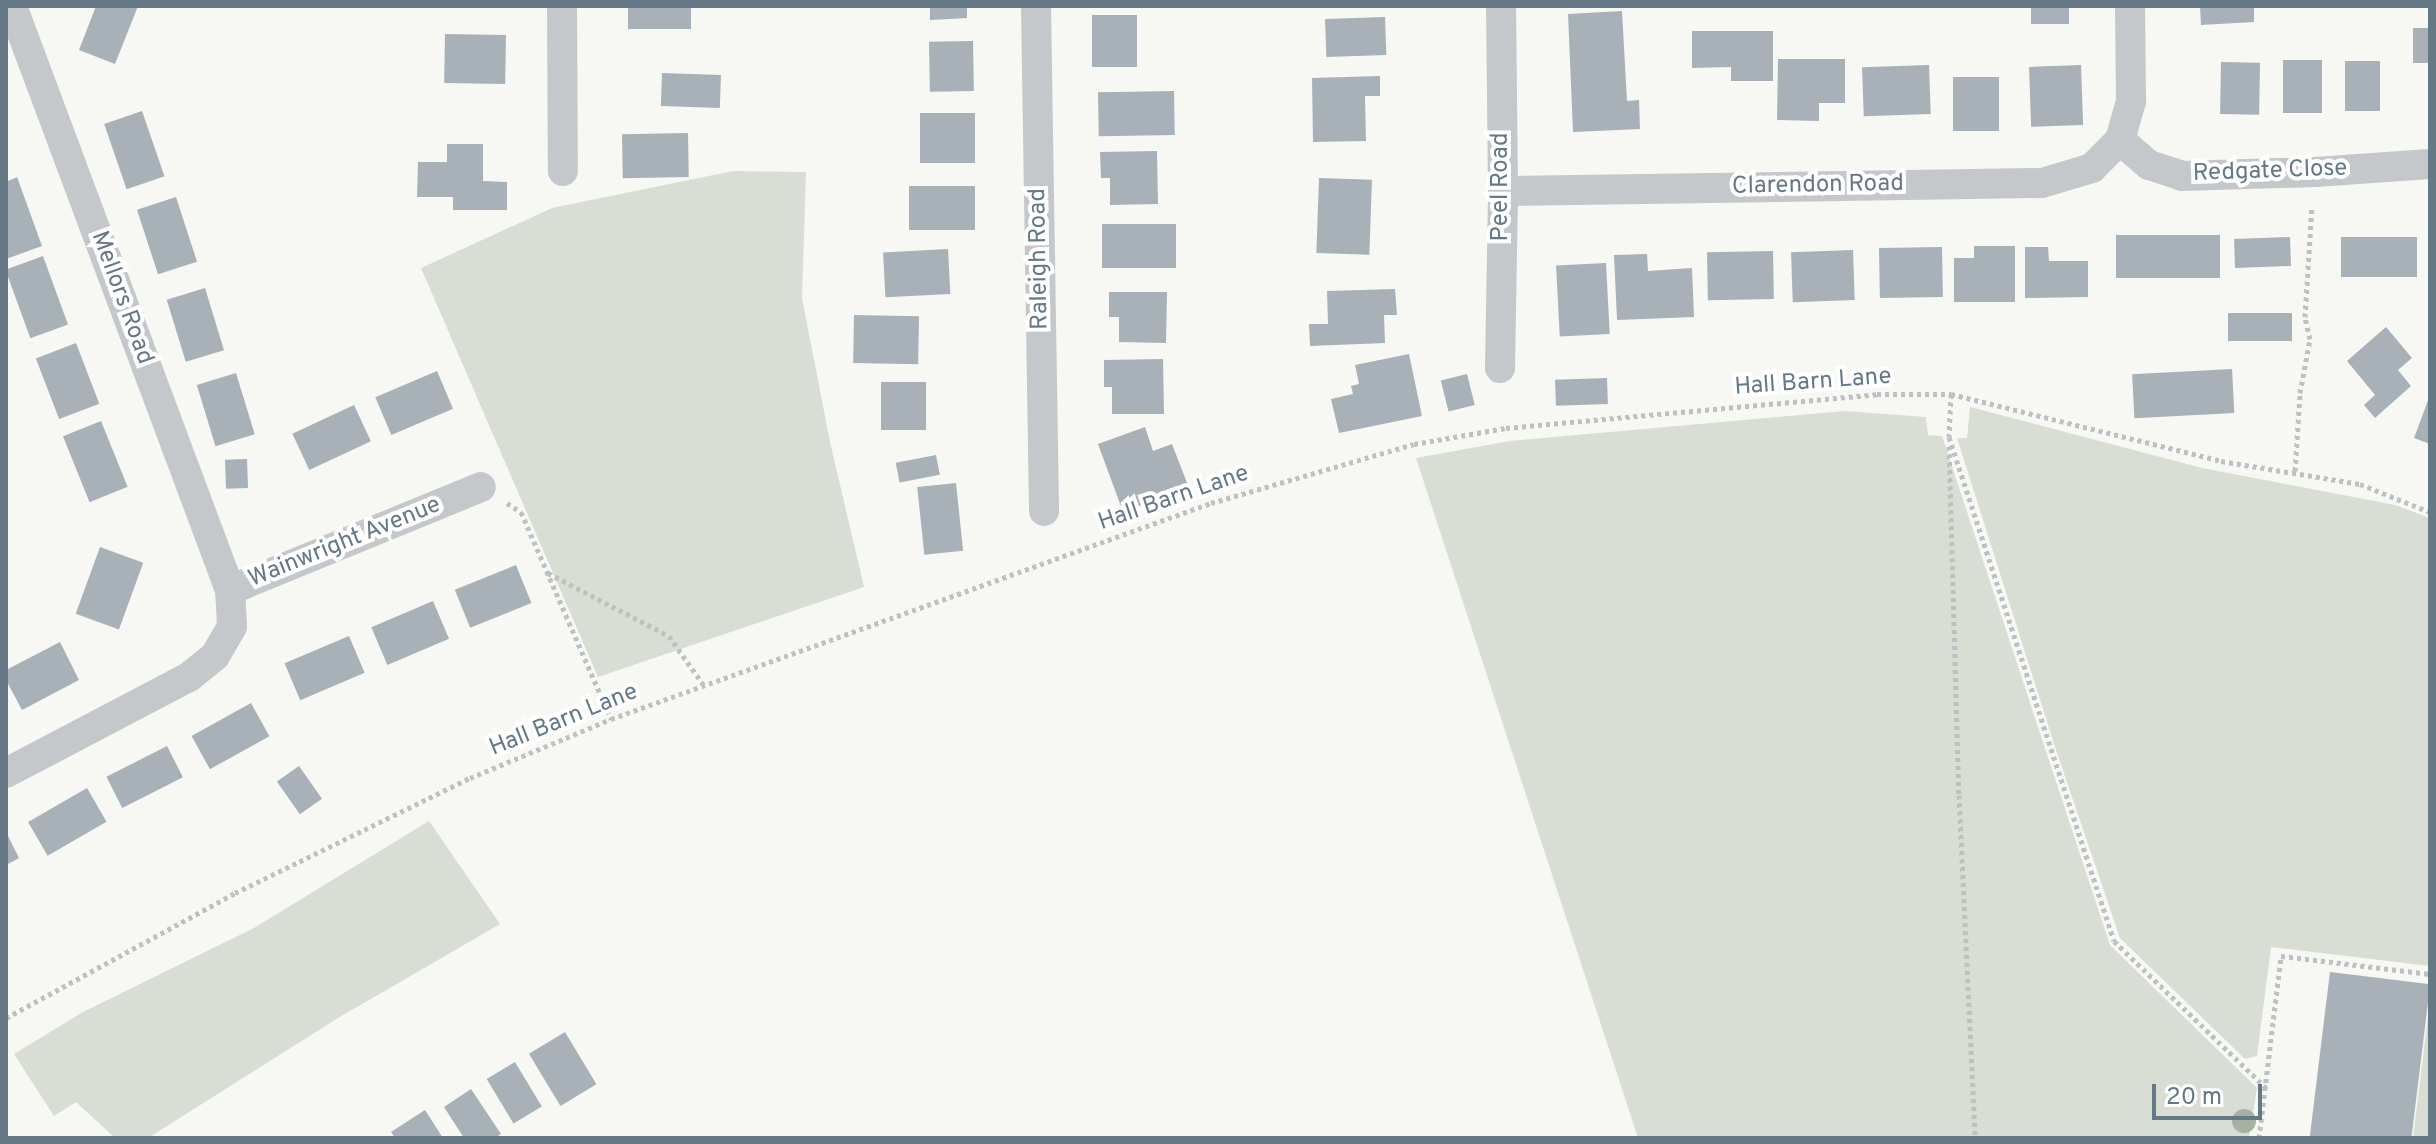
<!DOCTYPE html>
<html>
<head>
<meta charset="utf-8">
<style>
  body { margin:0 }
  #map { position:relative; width:2436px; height:1144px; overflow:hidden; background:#f7f7f3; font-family:Overpass,sans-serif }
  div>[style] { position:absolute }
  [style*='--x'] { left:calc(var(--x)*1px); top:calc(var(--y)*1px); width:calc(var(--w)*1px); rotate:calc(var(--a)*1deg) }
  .green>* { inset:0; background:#d8ded4 }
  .building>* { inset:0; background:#a8b1b7; transform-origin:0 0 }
  .path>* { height:5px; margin-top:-2.5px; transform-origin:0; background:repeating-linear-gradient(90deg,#bec0c2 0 4px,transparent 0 8px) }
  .street>* { height:30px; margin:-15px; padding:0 15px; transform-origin:15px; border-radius:15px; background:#c4c8cb }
  .trees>* { width:24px; height:24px; margin:-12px; border-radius:50%; background:#a7b1a2 }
  span { translate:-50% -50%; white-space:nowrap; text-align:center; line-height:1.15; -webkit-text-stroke:8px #fff; paint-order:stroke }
  .street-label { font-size:24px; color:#657885 }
  .frame { position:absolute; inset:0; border:8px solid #657885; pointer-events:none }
  .scale { position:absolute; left:2152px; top:1084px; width:110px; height:36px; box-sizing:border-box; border:4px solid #657885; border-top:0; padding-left:10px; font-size:24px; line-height:28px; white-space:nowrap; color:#657885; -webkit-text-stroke:6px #fff; paint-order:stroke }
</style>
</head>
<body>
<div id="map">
  <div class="green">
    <div style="clip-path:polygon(733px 171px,806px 172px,802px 298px,830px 442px,864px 587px,598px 677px,421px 268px,552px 208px)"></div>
    <div style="clip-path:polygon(1970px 407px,2202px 468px,2395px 505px,2430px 518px,2430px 966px,2271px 947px,2257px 1056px,2245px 1059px,2120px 938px,2056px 750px,1957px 438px,1967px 438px)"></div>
    <div style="clip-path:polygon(1844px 411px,1926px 417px,1928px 435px,1942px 436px,2110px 945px,2257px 1088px,2249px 1138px,1638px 1138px,1416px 458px,1510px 441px)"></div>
    <div style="clip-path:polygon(429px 821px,500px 924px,338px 1018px,148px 1138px,115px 1138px,76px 1102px,54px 1116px,14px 1054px,83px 1012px,254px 928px)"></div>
    <div style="clip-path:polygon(2430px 1000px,2430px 1138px,2413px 1138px)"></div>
  </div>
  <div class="building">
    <div style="clip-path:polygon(96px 6px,138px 6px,115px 64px,79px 50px)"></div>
    <div style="left:628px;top:6px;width:63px;height:23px"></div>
    <div style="clip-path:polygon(930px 6px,967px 6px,967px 18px,930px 20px)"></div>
    <div style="left:2031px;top:6px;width:38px;height:18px"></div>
    <div style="clip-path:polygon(2200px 6px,2254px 6px,2254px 22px,2201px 25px)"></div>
    <div style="clip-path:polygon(1622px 11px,1627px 101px,1639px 100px,1640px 129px,1573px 132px,1568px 14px)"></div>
    <div style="left:1092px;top:15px;width:45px;height:52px"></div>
    <div style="left:1385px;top:17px;width:38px;height:60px;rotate:88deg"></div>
    <div style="left:2413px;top:28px;width:17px;height:35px"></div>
    <div style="clip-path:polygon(1692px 31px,1773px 31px,1773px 81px,1731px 81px,1731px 67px,1692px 68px)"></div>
    <div style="left:445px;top:34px;width:61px;height:49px;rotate:1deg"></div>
    <div style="left:973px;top:41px;width:50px;height:44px;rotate:89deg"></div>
    <div style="clip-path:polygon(1778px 59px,1845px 59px,1845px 103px,1819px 103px,1819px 121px,1777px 120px)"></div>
    <div style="left:2283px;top:60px;width:39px;height:53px"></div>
    <div style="left:2345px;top:61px;width:35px;height:50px"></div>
    <div style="left:2221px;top:62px;width:39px;height:52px;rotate:1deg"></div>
    <div style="left:1929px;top:65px;width:49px;height:67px;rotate:88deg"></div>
    <div style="left:2081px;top:65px;width:60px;height:52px;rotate:88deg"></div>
    <div style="left:662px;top:73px;width:59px;height:33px;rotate:2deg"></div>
    <div style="clip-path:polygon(1380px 76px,1380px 96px,1365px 96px,1366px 141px,1313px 142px,1312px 78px)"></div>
    <div style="left:1953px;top:77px;width:46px;height:54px"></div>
    <div style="left:1174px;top:91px;width:44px;height:76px;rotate:89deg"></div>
    <div style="left:142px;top:111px;width:69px;height:40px;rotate:71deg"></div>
    <div style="left:920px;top:113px;width:55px;height:50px"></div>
    <div style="left:688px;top:133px;width:44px;height:66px;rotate:89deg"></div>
    <div style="clip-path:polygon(447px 144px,483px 144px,483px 181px,507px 182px,507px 210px,453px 210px,453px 197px,417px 197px,418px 162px,447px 162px)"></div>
    <div style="clip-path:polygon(1157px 151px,1158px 204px,1110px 205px,1110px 178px,1101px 178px,1100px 152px)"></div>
    <div style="clip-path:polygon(17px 177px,42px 246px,6px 259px,6px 182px)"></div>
    <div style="left:1319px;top:178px;width:53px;height:75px;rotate:2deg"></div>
    <div style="left:975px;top:186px;width:44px;height:66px;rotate:90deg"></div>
    <div style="left:176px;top:197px;width:68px;height:41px;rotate:72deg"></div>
    <div style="left:1102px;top:224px;width:74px;height:44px"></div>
    <div style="left:2116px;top:235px;width:104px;height:43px"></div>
    <div style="left:2290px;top:237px;width:29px;height:56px;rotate:88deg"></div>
    <div style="left:2417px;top:237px;width:40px;height:76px;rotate:90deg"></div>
    <div style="clip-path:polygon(1974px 246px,2015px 246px,2015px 302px,1954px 302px,1954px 258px,1974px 258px)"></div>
    <div style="left:1942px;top:247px;width:50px;height:63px;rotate:89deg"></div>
    <div style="clip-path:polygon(2025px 247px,2048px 247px,2049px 261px,2088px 261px,2088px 297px,2025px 298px)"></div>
    <div style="left:948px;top:249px;width:45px;height:65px;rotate:87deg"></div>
    <div style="left:1853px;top:250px;width:50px;height:62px;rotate:88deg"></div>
    <div style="left:1773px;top:251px;width:48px;height:66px;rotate:89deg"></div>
    <div style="clip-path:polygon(1647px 254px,1648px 271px,1692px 268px,1694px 317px,1617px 320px,1614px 255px)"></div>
    <div style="left:43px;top:256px;width:73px;height:40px;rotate:70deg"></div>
    <div style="left:1606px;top:263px;width:71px;height:50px;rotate:87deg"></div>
    <div style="left:205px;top:288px;width:65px;height:40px;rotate:73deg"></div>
    <div style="clip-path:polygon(1395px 289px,1397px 315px,1384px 315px,1385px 343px,1310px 346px,1309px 324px,1328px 324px,1327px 291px)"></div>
    <div style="clip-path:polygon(1109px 292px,1167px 292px,1166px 343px,1119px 342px,1119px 317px,1109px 317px)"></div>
    <div style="left:2292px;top:313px;width:28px;height:64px;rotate:90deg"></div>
    <div style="left:854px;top:315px;width:65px;height:48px;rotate:1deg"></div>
    <div style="clip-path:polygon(2386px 327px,2412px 358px,2398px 370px,2411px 386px,2375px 418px,2364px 405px,2375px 395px,2347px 361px)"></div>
    <div style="left:76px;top:343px;width:65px;height:43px;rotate:69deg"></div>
    <div style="clip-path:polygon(1409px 354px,1422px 416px,1339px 433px,1331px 399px,1353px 394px,1351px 386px,1359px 384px,1355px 365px)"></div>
    <div style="clip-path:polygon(1163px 359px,1164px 414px,1112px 414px,1112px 387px,1104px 387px,1104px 360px)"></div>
    <div style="left:2232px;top:369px;width:44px;height:100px;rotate:87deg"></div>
    <div style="left:437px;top:371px;width:41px;height:67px;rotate:67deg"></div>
    <div style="left:236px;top:373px;width:64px;height:41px;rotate:73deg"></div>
    <div style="left:1467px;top:374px;width:32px;height:27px;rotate:76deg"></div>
    <div style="left:1607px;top:378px;width:26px;height:52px;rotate:88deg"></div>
    <div style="left:926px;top:382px;width:48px;height:45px;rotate:90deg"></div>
    <div style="clip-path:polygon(2430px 395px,2430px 444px,2414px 438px)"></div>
    <div style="left:354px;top:405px;width:40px;height:68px;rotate:65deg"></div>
    <div style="left:101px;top:421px;width:71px;height:41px;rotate:68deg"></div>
    <div style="clip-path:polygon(1145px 427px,1153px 451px,1172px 444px,1189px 488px,1123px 512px,1098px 444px)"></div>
    <div style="left:936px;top:455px;width:20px;height:41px;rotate:79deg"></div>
    <div style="left:247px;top:459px;width:29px;height:22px;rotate:88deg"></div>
    <div style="left:956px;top:483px;width:68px;height:39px;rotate:84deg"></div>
    <div style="left:100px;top:547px;width:46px;height:71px;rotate:20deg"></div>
    <div style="left:516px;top:565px;width:41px;height:66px;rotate:68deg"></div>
    <div style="left:433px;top:601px;width:41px;height:67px;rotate:67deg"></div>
    <div style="left:349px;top:636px;width:40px;height:70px;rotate:67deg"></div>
    <div style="clip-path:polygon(60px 642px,79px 680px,22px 710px,6px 680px,6px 670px)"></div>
    <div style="left:251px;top:703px;width:38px;height:68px;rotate:61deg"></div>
    <div style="left:167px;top:746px;width:35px;height:68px;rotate:63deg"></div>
    <div style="left:299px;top:766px;width:40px;height:27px;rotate:55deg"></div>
    <div style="left:87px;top:788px;width:39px;height:68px;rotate:60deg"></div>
    <div style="clip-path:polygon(6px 832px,19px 858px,6px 865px)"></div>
    <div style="left:2330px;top:972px;width:101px;height:167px;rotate:7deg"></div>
    <div style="left:565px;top:1032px;width:61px;height:42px;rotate:59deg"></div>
    <div style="left:515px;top:1062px;width:52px;height:33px;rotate:59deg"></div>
    <div style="clip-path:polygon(471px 1089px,501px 1134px,495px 1138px,464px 1138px,444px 1107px)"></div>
    <div style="clip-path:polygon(425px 1110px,443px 1138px,395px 1138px,391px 1132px)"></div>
  </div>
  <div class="path">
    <div style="--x:1951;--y:394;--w:43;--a:92.7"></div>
    <div style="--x:1949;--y:437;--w:530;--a:71.87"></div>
    <div style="--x:2114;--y:941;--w:211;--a:44"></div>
    <div style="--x:1949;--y:446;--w:349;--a:88.4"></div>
    <div style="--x:1959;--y:795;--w:343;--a:87.3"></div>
    <div style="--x:2295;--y:471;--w:78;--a:-86.3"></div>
    <div style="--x:2300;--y:393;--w:55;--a:-79.5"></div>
    <div style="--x:2310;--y:339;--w:23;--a:-103"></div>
    <div style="--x:2305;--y:317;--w:111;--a:-86.4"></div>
    <div style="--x:507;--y:503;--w:17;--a:33"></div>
    <div style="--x:521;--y:512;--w:226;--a:66.5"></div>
    <div style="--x:548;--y:573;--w:136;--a:27.5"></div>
    <div style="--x:669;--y:636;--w:62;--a:54.8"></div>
    <div style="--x:6;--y:1018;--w:261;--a:-28.6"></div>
    <div style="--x:235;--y:893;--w:262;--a:-26.1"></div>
    <div style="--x:470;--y:778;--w:153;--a:-22.7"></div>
    <div style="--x:611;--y:719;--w:638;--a:-19.8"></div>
    <div style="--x:1211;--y:503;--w:211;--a:-16.2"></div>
    <div style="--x:1414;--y:444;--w:93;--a:-9.9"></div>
    <div style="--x:1506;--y:428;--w:373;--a:-5.2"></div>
    <div style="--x:1877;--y:394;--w:74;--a:0"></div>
    <div style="--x:1951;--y:394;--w:278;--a:13.9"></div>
    <div style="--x:2221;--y:461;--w:141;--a:9.4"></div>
    <div style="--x:2360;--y:484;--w:75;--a:21.8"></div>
    <div style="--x:2259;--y:1138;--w:183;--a:-83.1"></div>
    <div style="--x:2281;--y:956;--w:150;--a:6.9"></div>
  </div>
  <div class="street">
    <div style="--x:12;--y:6;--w:623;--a:69.53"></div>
    <div style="--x:562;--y:6;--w:165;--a:89.7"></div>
    <div style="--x:1036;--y:6;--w:505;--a:89.09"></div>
    <div style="--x:2120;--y:140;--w:38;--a:41"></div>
    <div style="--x:2149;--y:165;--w:35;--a:18"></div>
    <div style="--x:2182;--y:176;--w:133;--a:-1.7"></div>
    <div style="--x:2315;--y:172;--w:115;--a:-4"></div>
    <div style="--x:1503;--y:191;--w:539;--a:-0.85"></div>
    <div style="--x:2042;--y:183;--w:52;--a:-16.7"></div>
    <div style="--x:2092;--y:168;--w:40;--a:-45"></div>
    <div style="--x:2120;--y:140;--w:41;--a:-74.2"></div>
    <div style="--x:2131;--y:101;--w:95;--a:-90.6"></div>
    <div style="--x:1500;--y:368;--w:177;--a:-89"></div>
    <div style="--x:1503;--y:191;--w:185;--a:-90.6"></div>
    <div style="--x:6;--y:773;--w:207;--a:-27.7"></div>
    <div style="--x:189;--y:677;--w:33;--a:-39"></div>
    <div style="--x:215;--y:656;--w:34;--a:-60"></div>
    <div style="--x:232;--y:626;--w:36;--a:-93"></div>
    <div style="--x:230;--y:590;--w:271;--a:-22.3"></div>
  </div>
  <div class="trees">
    <div style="left:2244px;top:1121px"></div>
  </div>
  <div class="street-label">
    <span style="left:2270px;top:172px;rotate:-2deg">Redgate Close</span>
    <span style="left:1818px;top:186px;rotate:-1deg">Clarendon Road</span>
    <span style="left:1502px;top:187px;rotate:-90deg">Peel Road</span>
    <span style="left:1040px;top:259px;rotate:-91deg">Raleigh Road</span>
    <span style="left:121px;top:298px;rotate:70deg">Mellors Road</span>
    <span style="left:1813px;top:383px;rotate:-4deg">Hall Barn Lane</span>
    <span style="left:1174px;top:499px;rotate:-19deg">Hall Barn Lane</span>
    <span style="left:345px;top:543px;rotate:-22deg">Wainwright Avenue</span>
    <span style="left:564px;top:721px;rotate:-22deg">Hall Barn Lane</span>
  </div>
  <div class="frame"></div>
  <div class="scale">20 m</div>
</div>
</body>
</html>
